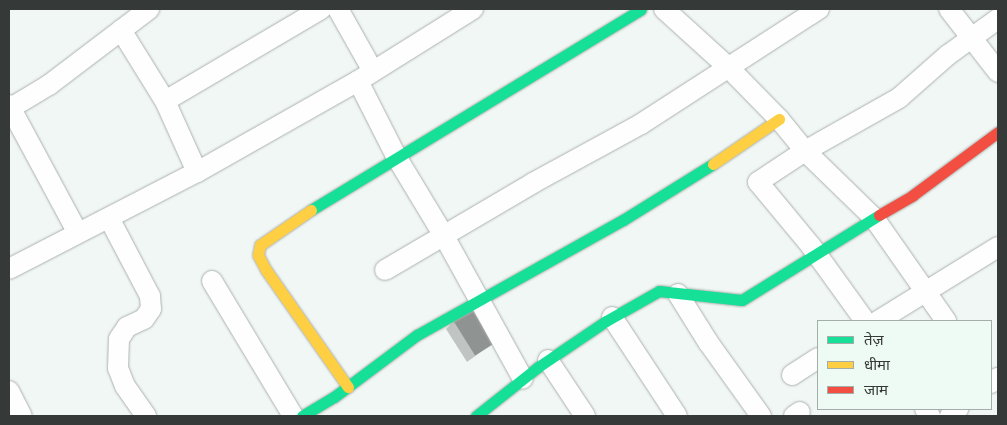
<!DOCTYPE html>
<html>
<head>
<meta charset="utf-8">
<style>
  body { margin:0 }
  #map { position:relative; width:1007px; height:425px; overflow:hidden; background:#f1f7f4; font-family:"Noto Serif","Noto Sans Devanagari",serif }
  div>[style] { position:absolute }
  [style*='--x'] { left:calc(var(--x)*1px); top:calc(var(--y)*1px); width:calc(var(--w)*1px); rotate:calc(var(--a)*1deg) }
  .shadow>* { inset:0; background:#0003 }
  .building>* { inset:0; background:#8f9391; transform-origin:0 0 }
  .roads { filter:drop-shadow(0 0 1px #acb1ae) drop-shadow(0 0 1px #acb1ae) }
  .street>* { height:20px; margin:-10px; padding:0 10px; transform-origin:10px; border-radius:10px; background:#fdfefd }
  .fast>* { height:11px; margin:-5.5px; padding:0 5.5px; transform-origin:5.5px; border-radius:5.5px; background:#16e098 }
  .slow>* { height:11px; margin:-5.5px; padding:0 5.5px; transform-origin:5.5px; border-radius:5.5px; background:#ffcf43 }
  .jam>* { height:11px; margin:-5.5px; padding:0 5.5px; transform-origin:5.5px; border-radius:5.5px; background:#f24e42 }
  span { translate:-50% -50%; white-space:nowrap; text-align:center; line-height:1.15; -webkit-text-stroke:5px #eefaf4; paint-order:stroke }
  .frame { position:absolute; inset:0; border:10px solid #353a38; pointer-events:none }
  .legend { position:absolute; left:817px; top:320px; width:175px; height:90px; box-sizing:border-box; background:#eefaf4; border:1px solid #a4ada9; margin:0; padding:6px 9px; list-style:none; font-size:15px; color:#353a38 }
  .legend li { display:flex; align-items:center; gap:10px; height:25px }
  .legend b { width:25px; border:1px solid #a4ada9 }
</style>
</head>
<body>
<div id="map">
  <div class="shadow">
    <div style="clip-path:polygon(454px 321px,492px 344px,467px 362px,446px 329px)"></div>
  </div>
  <div class="building">
    <div style="left:472px;top:309px;width:41px;height:22px;rotate:58deg"></div>
  </div>
  <div class="roads">
    <div class="street">
      <div style="--x:338;--y:9;--w:71;--a:60.6"></div>
      <div style="--x:664;--y:9;--w:86;--a:42.2"></div>
      <div style="--x:728;--y:67;--w:73;--a:45.6"></div>
      <div style="--x:779;--y:119;--w:41;--a:50.9"></div>
      <div style="--x:805;--y:151;--w:96;--a:44.2"></div>
      <div style="--x:874;--y:218;--w:126;--a:55"></div>
      <div style="--x:949;--y:9;--w:80;--a:52.1"></div>
      <div style="--x:121;--y:30;--w:84;--a:58.2"></div>
      <div style="--x:165;--y:101;--w:78;--a:65.7"></div>
      <div style="--x:358;--y:81;--w:86;--a:63.1"></div>
      <div style="--x:397;--y:158;--w:91;--a:58.9"></div>
      <div style="--x:444;--y:236;--w:163;--a:61.1"></div>
      <div style="--x:165;--y:101;--w:181;--a:-30.5"></div>
      <div style="--x:9;--y:105;--w:145;--a:61.7"></div>
      <div style="--x:9;--y:109;--w:47;--a:-31"></div>
      <div style="--x:49;--y:85;--w:126;--a:-37.2"></div>
      <div style="--x:109;--y:218;--w:88;--a:62.3"></div>
      <div style="--x:150;--y:296;--w:13;--a:86"></div>
      <div style="--x:151;--y:309;--w:12;--a:125"></div>
      <div style="--x:144;--y:319;--w:19;--a:155"></div>
      <div style="--x:127;--y:327;--w:14;--a:124"></div>
      <div style="--x:119;--y:339;--w:29;--a:92"></div>
      <div style="--x:118;--y:368;--w:19;--a:69"></div>
      <div style="--x:125;--y:386;--w:37;--a:55"></div>
      <div style="--x:9;--y:269;--w:212;--a:-27.3"></div>
      <div style="--x:197;--y:172;--w:185;--a:-29.5"></div>
      <div style="--x:358;--y:81;--w:136;--a:-32.1"></div>
      <div style="--x:385;--y:270;--w:172;--a:-30.4"></div>
      <div style="--x:533;--y:183;--w:123;--a:-28.6"></div>
      <div style="--x:641;--y:124;--w:212;--a:-32.9"></div>
      <div style="--x:212;--y:281;--w:157;--a:59"></div>
      <div style="--x:678;--y:294;--w:57;--a:58"></div>
      <div style="--x:708;--y:342;--w:91;--a:54.4"></div>
      <div style="--x:612;--y:317;--w:118;--a:56.7"></div>
      <div style="--x:865;--y:321;--w:92;--a:-125.8"></div>
      <div style="--x:811;--y:246;--w:83;--a:-129.6"></div>
      <div style="--x:758;--y:182;--w:56;--a:-33.4"></div>
      <div style="--x:805;--y:151;--w:108;--a:-29.4"></div>
      <div style="--x:899;--y:98;--w:65;--a:-41.3"></div>
      <div style="--x:948;--y:55;--w:62;--a:-35.8"></div>
      <div style="--x:878;--y:321;--w:141;--a:-31.7"></div>
      <div style="--x:548;--y:360;--w:67;--a:56.5"></div>
      <div style="--x:792;--y:375;--w:31;--a:-33"></div>
      <div style="--x:991;--y:383;--w:9;--a:-36"></div>
      <div style="--x:9;--y:391;--w:28;--a:63"></div>
      <div style="--x:925;--y:409;--w:9;--a:54"></div>
      <div style="--x:794;--y:416;--w:7;--a:-34"></div>
      <div style="--x:950;--y:416;--w:11;--a:-41"></div>
    </div>
    <div class="fast">
      <div style="--x:311;--y:210;--w:386;--a:-31.3"></div>
      <div style="--x:302;--y:416;--w:37;--a:-31"></div>
      <div style="--x:334;--y:397;--w:104;--a:-36.8"></div>
      <div style="--x:417;--y:335;--w:236;--a:-29.2"></div>
      <div style="--x:623;--y:220;--w:106;--a:-31.9"></div>
      <div style="--x:476;--y:416;--w:79;--a:-38.3"></div>
      <div style="--x:538;--y:367;--w:82;--a:-34.1"></div>
      <div style="--x:606;--y:321;--w:61;--a:-29.5"></div>
      <div style="--x:659;--y:291;--w:83;--a:6.2"></div>
      <div style="--x:742;--y:300;--w:161;--a:-31.8"></div>
    </div>
    <div class="slow">
      <div style="--x:713;--y:164;--w:80;--a:-34.3"></div>
      <div style="--x:311;--y:210;--w:62;--a:145.5"></div>
      <div style="--x:260;--y:245;--w:10;--a:101"></div>
      <div style="--x:258;--y:255;--w:17;--a:62"></div>
      <div style="--x:266;--y:270;--w:143;--a:55"></div>
    </div>
    <div class="jam">
      <div style="--x:879;--y:215;--w:39;--a:-30"></div>
      <div style="--x:913;--y:195;--w:106;--a:-36.5"></div>
    </div>
  </div>
  <div class="frame"></div>
  <ul class="legend">
  <li><b style="height:6px;background:#16e098"></b>तेज़</li>
  <li><b style="height:6px;background:#ffcf43"></b>धीमा</li>
  <li><b style="height:6px;background:#f24e42"></b>जाम</li>
  </ul>
</div>
</body>
</html>
